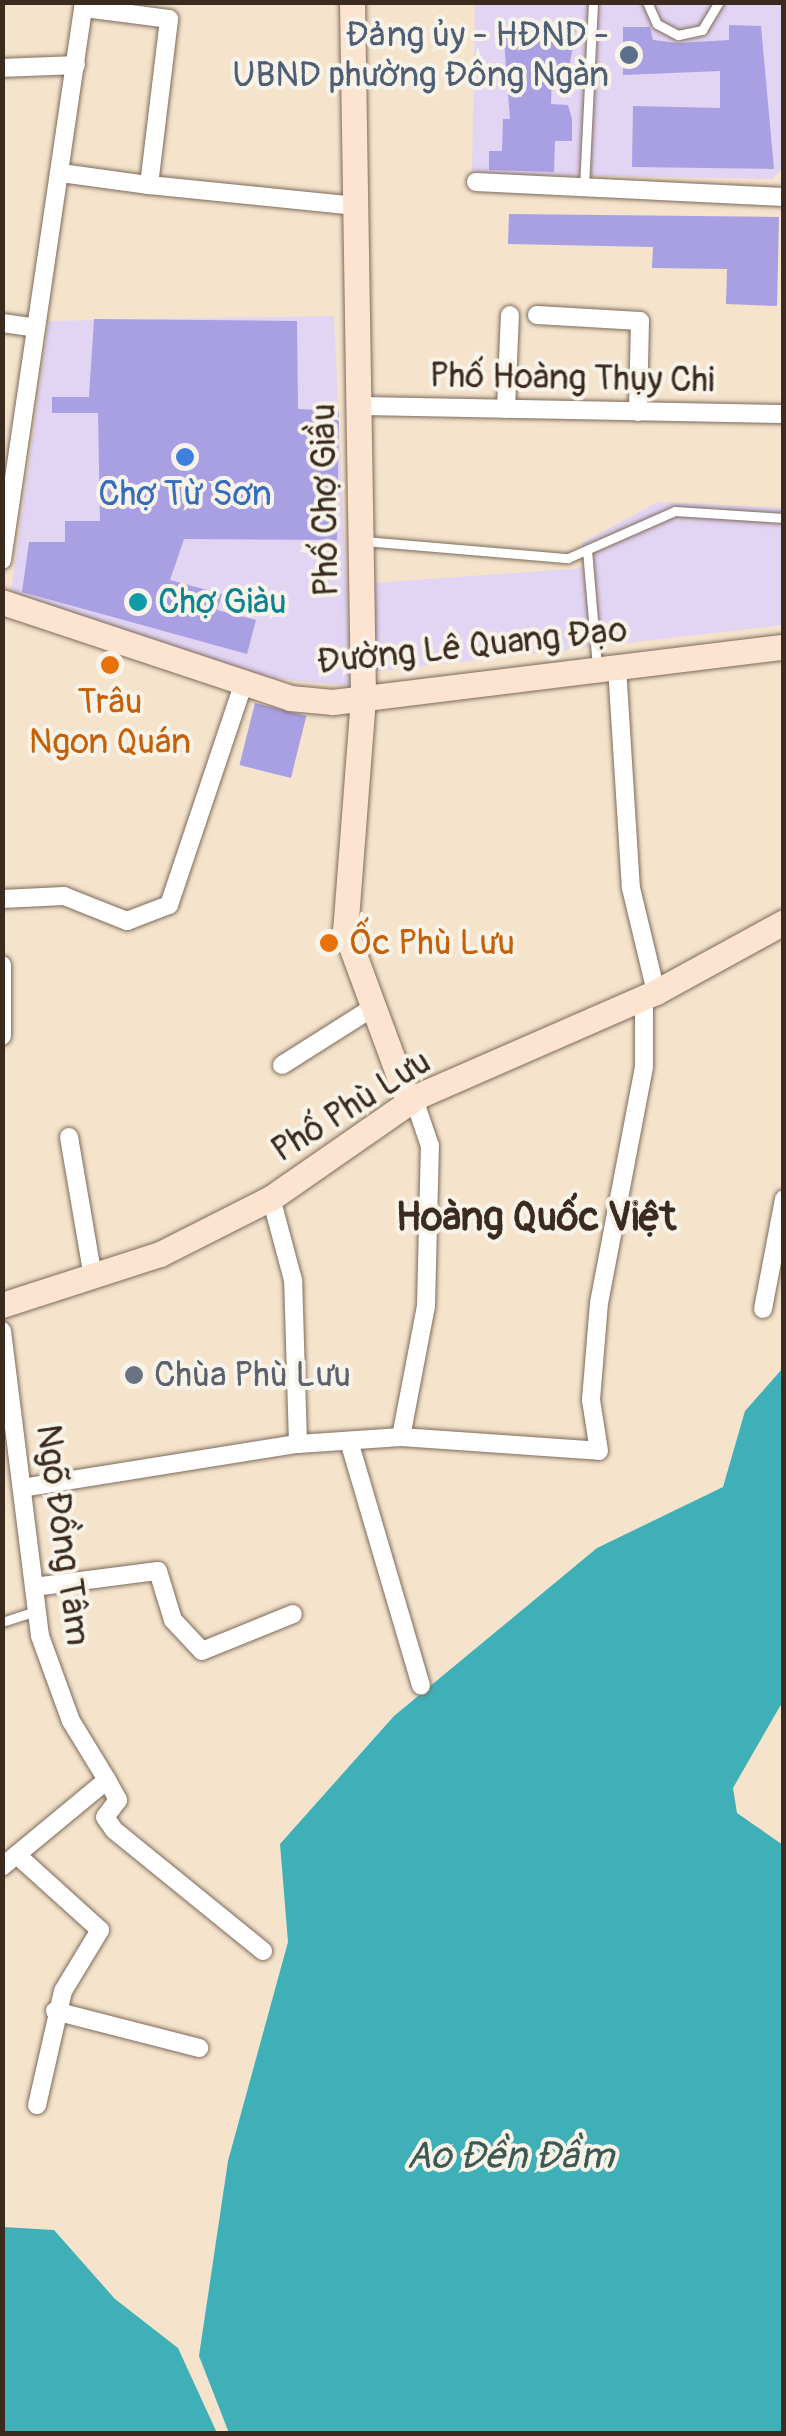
<!DOCTYPE html>
<html>
<head>
<meta charset="utf-8">
<style>
  body { margin:0 }
  #map { position:relative; width:786px; height:2436px; overflow:hidden; background:#f5e3cc; font-family:Pangolin,sans-serif }
  div>[style] { position:absolute }
  [style*='--x'] { left:calc(var(--x)*1px); top:calc(var(--y)*1px); width:calc(var(--w)*1px); rotate:calc(var(--a)*1deg) }
  .built>* { inset:0; background:#e2d4f3 }
  .water>* { inset:0; background:#3fb0b7 }
  .building>* { inset:0; background:#a99fe3; transform-origin:0 0 }
  .roads { filter:drop-shadow(0 0 2px #7c6b5b) drop-shadow(0 0 2px #7c6b5b) }
  .lane>* { height:9px; margin:-4.5px; padding:0 4.5px; transform-origin:4.5px; border-radius:4.5px; background:#fff }
  .street>* { height:18px; margin:-9px; padding:0 9px; transform-origin:9px; border-radius:9px; background:#fff }
  .secondary>* { height:25px; margin:-12.5px; padding:0 12.5px; transform-origin:12.5px; border-radius:12.5px; background:#fde4d0 }
  .dots>* { width:28px; height:28px; translate:-50% -50%; box-sizing:border-box; border:5px solid #f7f3e8; border-radius:50% }
  span { translate:-50% -50%; white-space:nowrap; text-align:center; line-height:1.15; -webkit-text-stroke:8px #f7f3e8; paint-order:stroke }
  .service-label { font-size:35px; color:#4e5e75 }
  .right { translate:-100% -50%; text-align:right }
  .street-label { font-size:35px; color:#3b2a1e }
  .shop-label { font-size:35px; color:#366cbe }
  .culture-label { font-size:35px; color:#0d838f }
  .left { translate:0 -50%; text-align:left }
  .food-label { font-size:35px; color:#c56008 }
  .worship-label { font-size:35px; color:#5b616d }
  .water-label { font-size:38px; color:#3c5954; font-style:italic }
  .quarter-label { font-size:40px; color:#3b2a1e; font-weight:700 }
  .frame { position:absolute; inset:0; border:5px solid #3b2a1e; pointer-events:none }
</style>
</head>
<body>
<div id="map">
  <div class="built">
    <div style="clip-path:polygon(475px 3px,783px 3px,783px 168px,772px 179px,472px 174px)"></div>
    <div style="clip-path:polygon(334px 316px,351px 686px,257px 677px,11px 592px,49px 321px)"></div>
    <div style="clip-path:polygon(658px 502px,783px 508px,783px 625px,372px 672px,372px 583px,584px 568px,582px 543px)"></div>
  </div>
  <div class="water">
    <div style="clip-path:polygon(783px 1368px,783px 1701px,733px 1788px,737px 1813px,783px 1845px,783px 2433px,229px 2433px,199px 2356px,228px 2161px,288px 1942px,280px 1844px,394px 1716px,597px 1548px,723px 1487px,745px 1411px)"></div>
    <div style="clip-path:polygon(3px 2227px,54px 2230px,115px 2299px,178px 2348px,217px 2433px,3px 2433px)"></div>
  </div>
  <div class="building">
    <div style="clip-path:polygon(729px 25px,761px 26px,774px 169px,632px 167px,633px 106px,720px 108px,720px 71px,623px 75px,623px 27px,650px 27px,653px 40px,678px 43px,729px 40px)"></div>
    <div style="clip-path:polygon(503px 27px,576px 28px,568px 74px,552px 74px,551px 104px,568px 105px,572px 119px,572px 141px,555px 141px,554px 172px,489px 170px,489px 151px,502px 151px,503px 119px,510px 119px)"></div>
    <div style="clip-path:polygon(509px 214px,779px 217px,777px 306px,726px 304px,727px 269px,652px 268px,653px 247px,508px 244px)"></div>
    <div style="clip-path:polygon(94px 319px,297px 321px,298px 409px,339px 411px,337px 540px,184px 539px,170px 580px,222px 594px,217px 610px,256px 620px,247px 654px,22px 592px,29px 542px,65px 542px,65px 521px,100px 521px,98px 413px,52px 413px,52px 397px,89px 397px)"></div>
    <div style="left:255px;top:703px;width:53px;height:64px;rotate:14deg"></div>
  </div>
  <div class="roads">
    <div class="lane">
      <div style="--x:647;--y:2;--w:24;--a:66"></div>
      <div style="--x:657;--y:24;--w:24;--a:28"></div>
      <div style="--x:678;--y:35;--w:25;--a:-12"></div>
      <div style="--x:702;--y:30;--w:33;--a:-59"></div>
      <div style="--x:584;--y:187;--w:185;--a:-87.2"></div>
      <div style="--x:364;--y:541;--w:205;--a:4.8"></div>
      <div style="--x:568;--y:558;--w:117;--a:-23.7"></div>
      <div style="--x:675;--y:511;--w:109;--a:3.7"></div>
      <div style="--x:587;--y:550;--w:117;--a:85.1"></div>
      <div style="--x:2;--y:1622;--w:36;--a:-18"></div>
    </div>
    <div class="street">
      <div style="--x:2;--y:68;--w:74;--a:-2.3"></div>
      <div style="--x:61;--y:173;--w:89;--a:7.8"></div>
      <div style="--x:149;--y:185;--w:167;--a:-83.1"></div>
      <div style="--x:169;--y:19;--w:86;--a:-172.6"></div>
      <div style="--x:476;--y:182;--w:308;--a:2.8"></div>
      <div style="--x:149;--y:185;--w:206;--a:5.8"></div>
      <div style="--x:537;--y:315;--w:103;--a:3.3"></div>
      <div style="--x:640;--y:321;--w:91;--a:91.3"></div>
      <div style="--x:2;--y:323;--w:29;--a:8"></div>
      <div style="--x:359;--y:406;--w:425;--a:1.1"></div>
      <div style="--x:506;--y:409;--w:94;--a:-87.6"></div>
      <div style="--x:2;--y:560;--w:564;--a:-81.64"></div>
      <div style="--x:617;--y:667;--w:221;--a:86.4"></div>
      <div style="--x:631;--y:888;--w:107;--a:76.5"></div>
      <div style="--x:2;--y:899;--w:62;--a:-2.8"></div>
      <div style="--x:64;--y:896;--w:68;--a:21.6"></div>
      <div style="--x:127;--y:921;--w:45;--a:-20.9"></div>
      <div style="--x:169;--y:905;--w:235;--a:-71.4"></div>
      <div style="--x:2;--y:965;--w:71;--a:90"></div>
      <div style="--x:282;--y:1065;--w:103;--a:-32.3"></div>
      <div style="--x:69;--y:1137;--w:142;--a:80.3"></div>
      <div style="--x:763;--y:1309;--w:112;--a:-79.2"></div>
      <div style="--x:2;--y:1331;--w:307;--a:82.9"></div>
      <div style="--x:40;--y:1636;--w:90;--a:70"></div>
      <div style="--x:71;--y:1721;--w:69;--a:58.6"></div>
      <div style="--x:107;--y:1780;--w:136;--a:140.4"></div>
      <div style="--x:401;--y:1437;--w:133;--a:-79.2"></div>
      <div style="--x:426;--y:1306;--w:160;--a:-88.6"></div>
      <div style="--x:430;--y:1146;--w:50;--a:-108.8"></div>
      <div style="--x:349;--y:1441;--w:255;--a:73.6"></div>
      <div style="--x:298;--y:1444;--w:103;--a:-3.9"></div>
      <div style="--x:401;--y:1437;--w:198;--a:4"></div>
      <div style="--x:599;--y:1451;--w:52;--a:-98.9"></div>
      <div style="--x:591;--y:1400;--w:97;--a:-85.3"></div>
      <div style="--x:599;--y:1303;--w:241;--a:-79.2"></div>
      <div style="--x:644;--y:1066;--w:69;--a:-90"></div>
      <div style="--x:22;--y:1488;--w:279;--a:-9.1"></div>
      <div style="--x:298;--y:1444;--w:164;--a:-91.7"></div>
      <div style="--x:293;--y:1280;--w:85;--a:-105"></div>
      <div style="--x:34;--y:1587;--w:125;--a:-7.4"></div>
      <div style="--x:158;--y:1571;--w:51;--a:73"></div>
      <div style="--x:173;--y:1620;--w:42;--a:46.9"></div>
      <div style="--x:202;--y:1651;--w:98;--a:-22.1"></div>
      <div style="--x:107;--y:1780;--w:23;--a:61"></div>
      <div style="--x:118;--y:1800;--w:21;--a:127"></div>
      <div style="--x:105;--y:1817;--w:16;--a:55"></div>
      <div style="--x:114;--y:1830;--w:192;--a:39.1"></div>
      <div style="--x:17;--y:1855;--w:112;--a:42.1"></div>
      <div style="--x:100;--y:1930;--w:71;--a:121.2"></div>
      <div style="--x:63;--y:1991;--w:117;--a:102.8"></div>
      <div style="--x:55;--y:2011;--w:149;--a:14.4"></div>
    </div>
    <div class="secondary">
      <div style="--x:352;--y:2;--w:696;--a:89.09"></div>
      <div style="--x:363;--y:698;--w:233;--a:94.4"></div>
      <div style="--x:345;--y:930;--w:184;--a:69.7"></div>
      <div style="--x:2;--y:602;--w:304;--a:18.4"></div>
      <div style="--x:290;--y:698;--w:43;--a:5.3"></div>
      <div style="--x:333;--y:702;--w:454;--a:-7"></div>
      <div style="--x:2;--y:1305;--w:166;--a:-17.9"></div>
      <div style="--x:160;--y:1254;--w:124;--a:-26.8"></div>
      <div style="--x:271;--y:1198;--w:179;--a:-34.8"></div>
      <div style="--x:418;--y:1096;--w:260;--a:-23.6"></div>
      <div style="--x:656;--y:992;--w:146;--a:-28.7"></div>
    </div>
  </div>
  <div class="dots">
    <div style="left:629px;top:55px;background:#5c6f8a"></div>
    <div style="left:185px;top:457px;background:#3f7fe0"></div>
    <div style="left:138px;top:602px;background:#0f9aa8"></div>
    <div style="left:110px;top:665px;background:#e8710a"></div>
    <div style="left:329px;top:943px;background:#e8710a"></div>
    <div style="left:134px;top:1375px;background:#6b7280"></div>
  </div>
  <div class="service-label">
    <span class="right" style="left:609px;top:55px">Đảng ủy - HĐND -<br>UBND phường Đông Ngàn</span>
  </div>
  <div class="street-label">
    <span style="left:572px;top:378px;rotate:1deg">Phố Hoàng Thụy Chi</span>
    <span style="left:325px;top:500px;rotate:-91deg">Phố Chợ Giầu</span>
    <span style="left:472px;top:646px;rotate:-6deg">Đường Lê Quang Đạo</span>
    <span style="left:351px;top:1106px;rotate:-32deg">Phố Phù Lưu</span>
    <span style="left:63px;top:1535px;rotate:82deg">Ngõ Đồng Tâm</span>
  </div>
  <div class="shop-label">
    <span style="left:185px;top:494px">Chợ Từ Sơn</span>
  </div>
  <div class="culture-label">
    <span class="left" style="left:158px;top:602px">Chợ Giàu</span>
  </div>
  <div class="food-label">
    <span style="left:110px;top:722px">Trâu<br>Ngon Quán</span>
    <span class="left" style="left:349px;top:943px">Ốc Phù Lưu</span>
  </div>
  <div class="worship-label">
    <span class="left" style="left:154px;top:1375px">Chùa Phù Lưu</span>
  </div>
  <div class="water-label">
    <span style="left:510px;top:2157px">Ao Đền Đầm</span>
  </div>
  <div class="quarter-label">
    <span style="left:536px;top:1218px">Hoàng Quốc Việt</span>
  </div>
  <div class="frame"></div>
</div>
</body>
</html>
